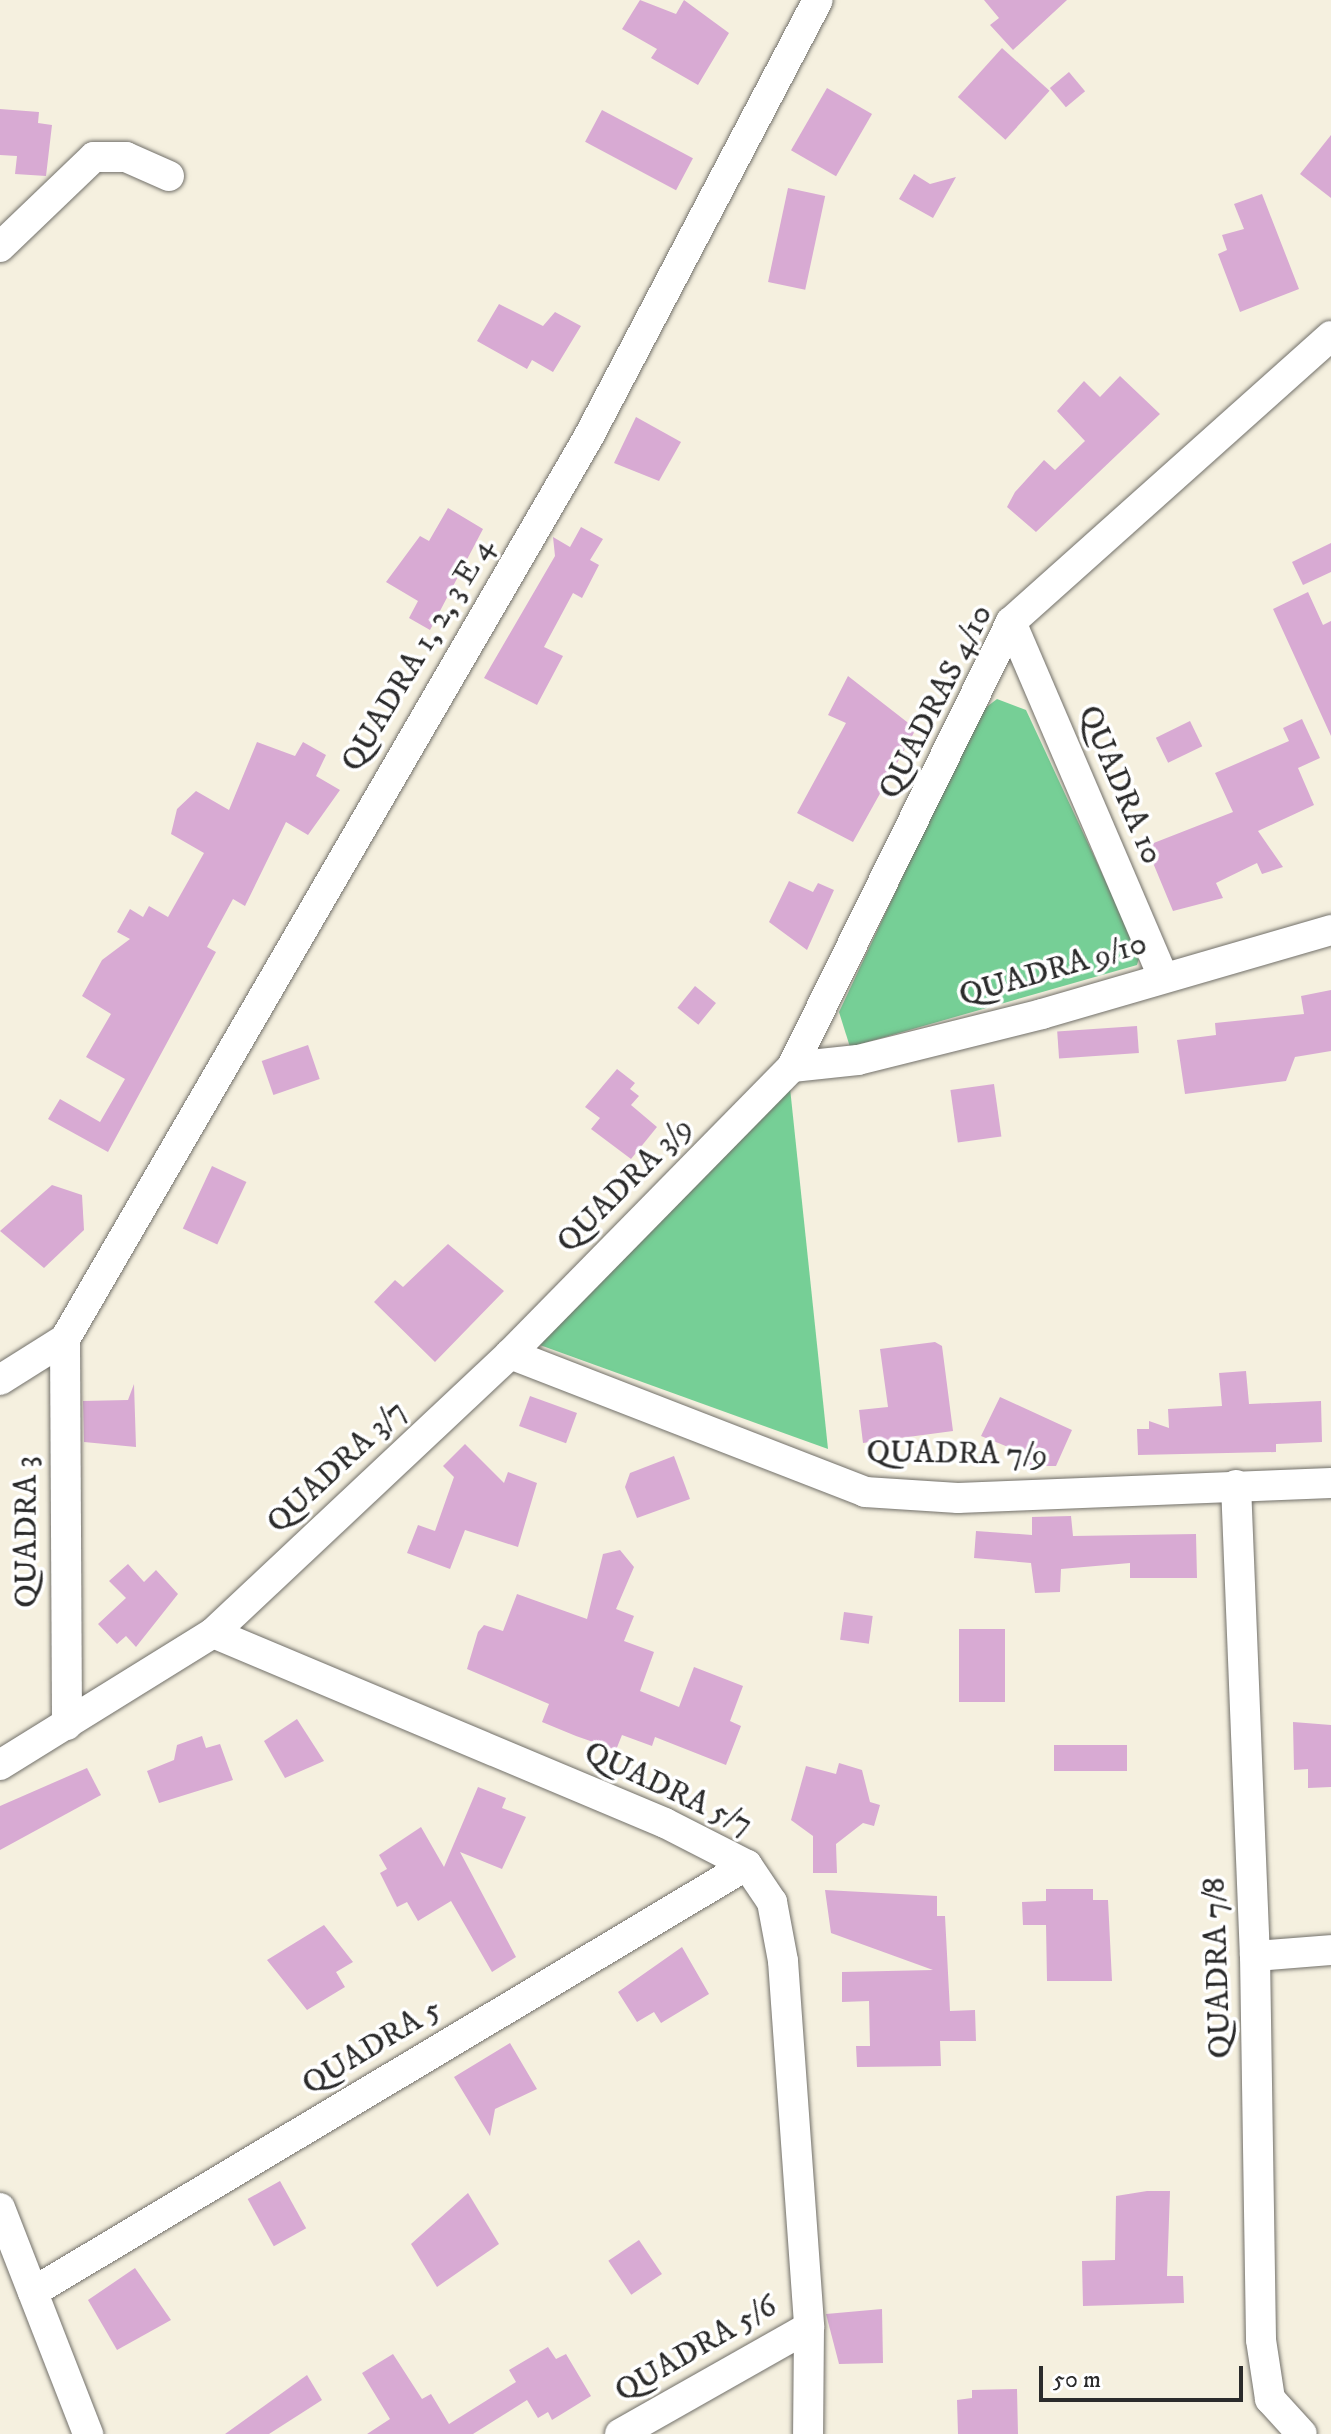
<!DOCTYPE html>
<html>
<head>
<meta charset="utf-8">
<style>
  body { margin:0 }
  #map { position:relative; width:1331px; height:2434px; overflow:hidden; background:#f5f0df; font-family:"IM FELL DW Pica",serif }
  div>[style] { position:absolute }
  [style*='--x'] { left:calc(var(--x)*1px); top:calc(var(--y)*1px); width:calc(var(--w)*1px); rotate:calc(var(--a)*1deg) }
  .green>* { inset:0; background:#76cf96 }
  .building>* { inset:0; background:#d8aad3; transform-origin:0 0 }
  .roads { filter:drop-shadow(0 0 2px #72706a) drop-shadow(0 0 2px #72706a) }
  .minor>* { height:30px; margin:-15px; padding:0 15px; transform-origin:15px; border-radius:15px; background:#fff }
  span { translate:-50% -50%; white-space:nowrap; text-align:center; line-height:1.15; -webkit-text-stroke:7px #fff; paint-order:stroke }
  .street-label { font-size:32px; color:#2b2b2b }
  .scale { position:absolute; left:1039px; top:2366px; width:204px; height:36px; box-sizing:border-box; border:4px solid #2b2b2b; border-top:0; padding-left:10px; font-size:24px; line-height:28px; white-space:nowrap; color:#2b2b2b; -webkit-text-stroke:6px #fff; paint-order:stroke }
</style>
</head>
<body>
<div id="map">
  <div class="green">
    <div style="clip-path:polygon(997px 699px,1026px 710px,1140px 955px,1137px 965px,850px 1047px,839px 1012px,980px 712px)"></div>
    <div style="clip-path:polygon(790px 1088px,828px 1449px,537px 1344px)"></div>
  </div>
  <div class="building">
    <div style="clip-path:polygon(640px 0,676px 14px,684px 0,729px 33px,698px 85px,651px 58px,657px 49px,622px 29px)"></div>
    <div style="clip-path:polygon(984px 0,1067px 0,1013px 50px,990px 25px,999px 18px)"></div>
    <div style="left:1002px;top:48px;width:64px;height:66px;rotate:42deg"></div>
    <div style="left:1069px;top:72px;width:25px;height:25px;rotate:50deg"></div>
    <div style="left:827px;top:88px;width:52px;height:72px;rotate:30deg"></div>
    <div style="clip-path:polygon(0 109px,39px 112px,38px 123px,52px 125px,46px 176px,15px 174px,17px 156px,0 155px)"></div>
    <div style="left:602px;top:110px;width:103px;height:36px;rotate:28deg"></div>
    <div style="clip-path:polygon(1331px 135px,1331px 198px,1300px 174px)"></div>
    <div style="clip-path:polygon(914px 174px,930px 184px,956px 177px,933px 218px,899px 199px)"></div>
    <div style="left:788px;top:188px;width:38px;height:96px;rotate:12deg"></div>
    <div style="clip-path:polygon(1262px 194px,1299px 289px,1240px 312px,1218px 254px,1227px 250px,1222px 235px,1244px 229px,1234px 204px)"></div>
    <div style="clip-path:polygon(499px 304px,543px 326px,555px 312px,581px 326px,553px 372px,532px 360px,527px 369px,477px 341px)"></div>
    <div style="clip-path:polygon(1120px 376px,1160px 414px,1036px 532px,1007px 507px,1015px 492px,1044px 460px,1055px 470px,1085px 441px,1057px 411px,1084px 381px,1100px 397px)"></div>
    <div style="clip-path:polygon(636px 417px,681px 442px,659px 481px,614px 463px)"></div>
    <div style="clip-path:polygon(448px 508px,483px 529px,430px 630px,409px 618px,418px 601px,386px 582px,420px 536px,429px 541px)"></div>
    <div style="clip-path:polygon(581px 527px,603px 539px,590px 560px,599px 565px,582px 598px,573px 593px,544px 647px,563px 656px,537px 705px,484px 678px,555px 556px,553px 537px,570px 547px)"></div>
    <div style="clip-path:polygon(1331px 543px,1331px 572px,1303px 585px,1292px 562px)"></div>
    <div style="clip-path:polygon(1308px 592px,1323px 625px,1331px 621px,1331px 736px,1273px 609px)"></div>
    <div style="clip-path:polygon(848px 676px,916px 729px,853px 842px,797px 813px,846px 723px,828px 715px)"></div>
    <div style="clip-path:polygon(1302px 719px,1320px 758px,1298px 768px,1314px 805px,1258px 831px,1283px 867px,1262px 874px,1257px 863px,1216px 883px,1223px 898px,1173px 911px,1146px 846px,1233px 812px,1215px 773px,1289px 741px,1283px 728px)"></div>
    <div style="left:1190px;top:721px;width:28px;height:38px;rotate:64deg"></div>
    <div style="clip-path:polygon(257px 742px,295px 756px,303px 742px,326px 755px,316px 776px,340px 790px,308px 835px,286px 822px,245px 906px,233px 899px,207px 947px,216px 952px,108px 1152px,48px 1119px,60px 1099px,100px 1122px,125px 1079px,86px 1057px,111px 1014px,82px 996px,102px 960px,130px 939px,117px 932px,130px 909px,143px 917px,149px 906px,168px 917px,204px 853px,171px 834px,177px 809px,196px 791px,229px 810px)"></div>
    <div style="clip-path:polygon(789px 881px,813px 892px,818px 883px,834px 890px,807px 950px,769px 922px)"></div>
    <div style="left:695px;top:986px;width:27px;height:28px;rotate:39deg"></div>
    <div style="clip-path:polygon(1331px 990px,1331px 1051px,1295px 1057px,1286px 1081px,1185px 1094px,1177px 1040px,1216px 1035px,1215px 1023px,1304px 1014px,1301px 996px)"></div>
    <div style="left:1137px;top:1026px;width:27px;height:80px;rotate:86deg"></div>
    <div style="left:308px;top:1045px;width:36px;height:49px;rotate:71deg"></div>
    <div style="clip-path:polygon(617px 1069px,635px 1083px,630px 1089px,639px 1096px,631px 1105px,657px 1127px,631px 1159px,591px 1129px,600px 1118px,585px 1107px)"></div>
    <div style="left:994px;top:1084px;width:53px;height:44px;rotate:82deg"></div>
    <div style="left:212px;top:1166px;width:38px;height:69px;rotate:25deg"></div>
    <div style="clip-path:polygon(52px 1185px,82px 1195px,84px 1230px,44px 1268px,0 1231px)"></div>
    <div style="clip-path:polygon(448px 1244px,504px 1291px,435px 1362px,374px 1302px,395px 1280px,403px 1287px)"></div>
    <div style="clip-path:polygon(935px 1342px,942px 1346px,953px 1431px,863px 1443px,859px 1410px,888px 1407px,880px 1349px)"></div>
    <div style="clip-path:polygon(1246px 1371px,1249px 1404px,1321px 1401px,1322px 1442px,1276px 1444px,1276px 1452px,1138px 1455px,1137px 1429px,1149px 1429px,1149px 1421px,1169px 1428px,1168px 1409px,1222px 1406px,1219px 1373px)"></div>
    <div style="clip-path:polygon(134px 1384px,136px 1447px,84px 1442px,83px 1401px,128px 1400px)"></div>
    <div style="left:530px;top:1396px;width:50px;height:32px;rotate:20deg"></div>
    <div style="clip-path:polygon(1000px 1397px,1072px 1430px,1056px 1466px,1018px 1466px,1023px 1453px,981px 1436px)"></div>
    <div style="clip-path:polygon(465px 1444px,504px 1483px,508px 1472px,537px 1483px,518px 1547px,465px 1530px,450px 1569px,407px 1553px,418px 1525px,435px 1531px,454px 1477px,443px 1466px)"></div>
    <div style="clip-path:polygon(674px 1456px,690px 1499px,637px 1518px,625px 1487px,630px 1473px)"></div>
    <div style="clip-path:polygon(1071px 1516px,1073px 1536px,1196px 1534px,1197px 1578px,1130px 1578px,1130px 1563px,1061px 1569px,1060px 1592px,1035px 1593px,1031px 1563px,974px 1558px,976px 1531px,1032px 1535px,1032px 1517px)"></div>
    <div style="clip-path:polygon(620px 1550px,634px 1567px,616px 1609px,634px 1616px,624px 1641px,654px 1652px,640px 1691px,679px 1707px,694px 1667px,743px 1686px,730px 1721px,741px 1726px,726px 1765px,655px 1737px,652px 1746px,622px 1735px,616px 1750px,576px 1736px,542px 1722px,549px 1704px,467px 1669px,478px 1632px,484px 1625px,503px 1631px,517px 1594px,587px 1619px,603px 1554px)"></div>
    <div style="clip-path:polygon(128px 1564px,144px 1582px,156px 1570px,178px 1594px,136px 1647px,126px 1636px,117px 1644px,98px 1624px,126px 1598px,109px 1581px)"></div>
    <div style="left:844px;top:1612px;width:29px;height:28px;rotate:8deg"></div>
    <div style="left:959px;top:1629px;width:46px;height:73px"></div>
    <div style="clip-path:polygon(297px 1719px,324px 1761px,285px 1778px,264px 1741px)"></div>
    <div style="clip-path:polygon(1293px 1722px,1331px 1725px,1331px 1787px,1308px 1788px,1308px 1769px,1294px 1770px)"></div>
    <div style="clip-path:polygon(202px 1736px,206px 1748px,220px 1744px,233px 1780px,159px 1803px,147px 1771px,174px 1760px,177px 1745px)"></div>
    <div style="left:1127px;top:1745px;width:26px;height:73px;rotate:90deg"></div>
    <div style="clip-path:polygon(839px 1763px,862px 1770px,870px 1802px,880px 1805px,874px 1826px,863px 1823px,836px 1844px,837px 1873px,813px 1873px,813px 1836px,791px 1820px,806px 1766px,836px 1774px)"></div>
    <div style="clip-path:polygon(87px 1768px,101px 1795px,0 1850px,0 1806px)"></div>
    <div style="clip-path:polygon(478px 1787px,506px 1798px,502px 1808px,526px 1817px,502px 1869px,460px 1852px,516px 1957px,492px 1972px,451px 1901px,418px 1921px,407px 1902px,397px 1907px,380px 1873px,387px 1869px,379px 1855px,421px 1827px,444px 1867px)"></div>
    <div style="clip-path:polygon(1046px 1889px,1093px 1889px,1093px 1900px,1108px 1900px,1112px 1981px,1047px 1981px,1046px 1925px,1023px 1925px,1022px 1902px,1046px 1901px)"></div>
    <div style="clip-path:polygon(825px 1890px,937px 1896px,937px 1916px,945px 1916px,950px 2011px,975px 2010px,976px 2041px,940px 2041px,941px 2066px,857px 2067px,856px 2046px,870px 2046px,869px 2001px,842px 2002px,842px 1972px,933px 1970px,831px 1933px)"></div>
    <div style="clip-path:polygon(324px 1925px,353px 1962px,336px 1972px,345px 1987px,307px 2010px,267px 1960px)"></div>
    <div style="clip-path:polygon(682px 1947px,709px 1994px,661px 2023px,654px 2012px,637px 2022px,618px 1992px)"></div>
    <div style="clip-path:polygon(510px 2043px,537px 2089px,495px 2109px,490px 2136px,454px 2077px)"></div>
    <div style="left:280px;top:2181px;width:54px;height:37px;rotate:61deg"></div>
    <div style="clip-path:polygon(1147px 2191px,1170px 2191px,1167px 2276px,1183px 2276px,1184px 2303px,1083px 2306px,1082px 2261px,1115px 2260px,1116px 2196px)"></div>
    <div style="clip-path:polygon(468px 2193px,499px 2244px,437px 2287px,411px 2244px)"></div>
    <div style="left:639px;top:2240px;width:41px;height:37px;rotate:56deg"></div>
    <div style="clip-path:polygon(135px 2268px,171px 2320px,117px 2350px,88px 2300px)"></div>
    <div style="clip-path:polygon(882px 2309px,883px 2363px,839px 2364px,826px 2314px)"></div>
    <div style="clip-path:polygon(548px 2347px,556px 2359px,566px 2354px,591px 2396px,552px 2420px,548px 2412px,538px 2418px,527px 2400px,473px 2434px,367px 2434px,390px 2419px,362px 2373px,393px 2354px,422px 2399px,431px 2394px,449px 2424px,516px 2382px,509px 2370px)"></div>
    <div style="clip-path:polygon(307px 2375px,322px 2400px,269px 2434px,225px 2434px)"></div>
    <div style="clip-path:polygon(1017px 2389px,1018px 2434px,958px 2434px,957px 2400px,972px 2398px,972px 2390px)"></div>
  </div>
  <div class="roads">
    <div class="minor">
      <div style="--x:0;--y:247;--w:130;--a:-43.8"></div>
      <div style="--x:94;--y:157;--w:32;--a:0"></div>
      <div style="--x:126;--y:157;--w:47;--a:23.8"></div>
      <div style="--x:1011;--y:622;--w:385;--a:66.8"></div>
      <div style="--x:792;--y:1067;--w:66;--a:-6.1"></div>
      <div style="--x:858;--y:1060;--w:190;--a:-14"></div>
      <div style="--x:1042;--y:1014;--w:301;--a:-16.2"></div>
      <div style="--x:65;--y:1339;--w:386;--a:89.7"></div>
      <div style="--x:510;--y:1354;--w:381;--a:21.2"></div>
      <div style="--x:865;--y:1492;--w:93;--a:3.7"></div>
      <div style="--x:958;--y:1498;--w:373;--a:-2.3"></div>
      <div style="--x:0;--y:1380;--w:77;--a:-32.2"></div>
      <div style="--x:65;--y:1339;--w:1044;--a:-59.87"></div>
      <div style="--x:589;--y:436;--w:492;--a:-62.3"></div>
      <div style="--x:1236;--y:1485;--w:471;--a:87.7"></div>
      <div style="--x:1255;--y:1956;--w:384;--a:89.1"></div>
      <div style="--x:1261;--y:2340;--w:60;--a:81.3"></div>
      <div style="--x:1270;--y:2399;--w:47;--a:47.6"></div>
      <div style="--x:213;--y:1633;--w:490;--a:22.8"></div>
      <div style="--x:665;--y:1823;--w:92;--a:27.1"></div>
      <div style="--x:747;--y:1865;--w:45;--a:56"></div>
      <div style="--x:772;--y:1902;--w:60;--a:79.4"></div>
      <div style="--x:783;--y:1961;--w:367;--a:85.9"></div>
      <div style="--x:809;--y:2327;--w:107;--a:90.5"></div>
      <div style="--x:0;--y:1765;--w:251;--a:-31.8"></div>
      <div style="--x:213;--y:1633;--w:407;--a:-43.2"></div>
      <div style="--x:510;--y:1354;--w:402;--a:-45.5"></div>
      <div style="--x:792;--y:1067;--w:496;--a:-63.8"></div>
      <div style="--x:1011;--y:622;--w:429;--a:-41.8"></div>
      <div style="--x:1255;--y:1956;--w:76;--a:-4.5"></div>
      <div style="--x:0;--y:2208;--w:243;--a:68.7"></div>
      <div style="--x:33;--y:2292;--w:832;--a:-30.88"></div>
      <div style="--x:620;--y:2434;--w:217;--a:-29.5"></div>
    </div>
  </div>
  <div class="street-label">
    <span style="left:418px;top:655px;rotate:-59deg">QUADRA 1, 2, 3 E 4</span>
    <span style="left:936px;top:702px;rotate:-63deg">QUADRAS 4/10</span>
    <span style="left:1120px;top:785px;rotate:67deg">QUADRA 10</span>
    <span style="left:1053px;top:970px;rotate:-16deg">QUADRA 9/10</span>
    <span style="left:625px;top:1185px;rotate:-45deg">QUADRA 3/9</span>
    <span style="left:957px;top:1454px;rotate:1deg">QUADRA 7/9</span>
    <span style="left:337px;top:1467px;rotate:-43deg">QUADRA 3/7</span>
    <span style="left:27px;top:1532px;rotate:-90deg">QUADRA 3</span>
    <span style="left:668px;top:1789px;rotate:25deg">QUADRA 5/7</span>
    <span style="left:1218px;top:1968px;rotate:-92deg">QUADRA 7/8</span>
    <span style="left:372px;top:2047px;rotate:-31deg">QUADRA 5</span>
    <span style="left:696px;top:2349px;rotate:-30deg">QUADRA 5/6</span>
  </div>
  <div class="scale">50 m</div>
</div>
</body>
</html>
